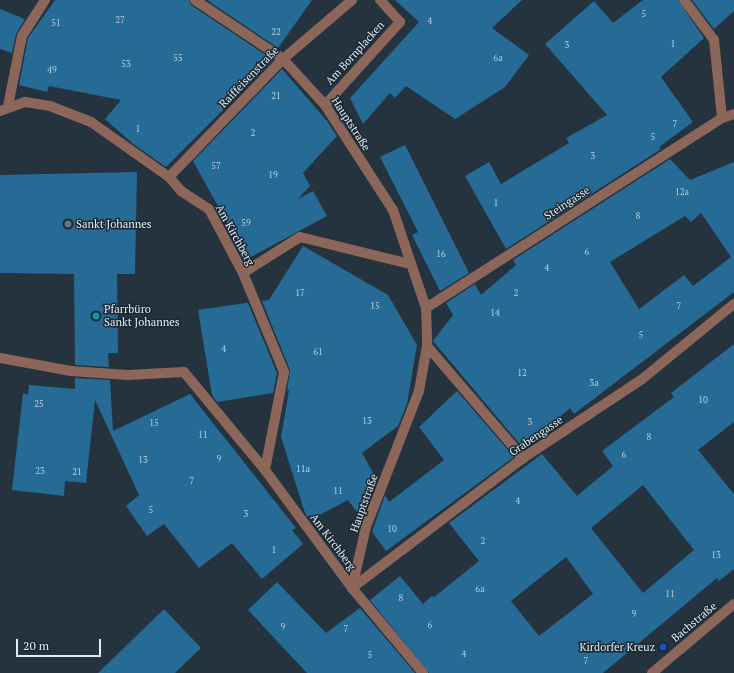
<!DOCTYPE html>
<html>
<head>
<meta charset="utf-8">
<style>
  body { margin:0 }
  #map { position:relative; width:734px; height:673px; overflow:hidden; background:#24333e; font-family:"PT Serif",serif }
  div>[style] { position:absolute }
  [style*='--x'] { left:calc(var(--x)*1px); top:calc(var(--y)*1px); width:calc(var(--w)*1px); rotate:calc(var(--a)*1deg) }
  .building>* { inset:0; background:#266a96 }
  .street>* { height:10px; margin:-5px; padding:0 5px; transform-origin:5px; border-radius:5px; background:#8d665a }
  .dots>* { width:11px; height:11px; translate:-50% -50%; box-sizing:border-box; border:2px solid #1a2934; border-radius:50% }
  span { translate:-50% -50%; white-space:nowrap; text-align:center; line-height:1.15; -webkit-text-stroke:3px #1a2934; paint-order:stroke }
  .number-label { font-size:9px; color:#b4ccdc }
  .number-label span { -webkit-text-stroke-width:0 }
  .street-label { font-size:11px; color:#e3ecf4 }
  .poi-label { font-size:11px; color:#e3ecf4 }
  .left { translate:0 -50%; text-align:left }
  .right { translate:-100% -50%; text-align:right }
  .scale { position:absolute; left:16px; top:639px; width:85px; height:18px; box-sizing:border-box; border:2px solid #e3ecf4; border-top:0; padding-left:5px; font-size:12px; line-height:14px; white-space:nowrap; color:#e3ecf4; -webkit-text-stroke:3px #1a2934; paint-order:stroke }
</style>
</head>
<body>
<div id="map">
  <div class="building">
    <div style="clip-path:polygon(55px 0,189px 0,191px 5px,273px 60px,166px 167px,132px 143px,105px 119px,121px 100px,49px 86px,47px 92px,19px 85px,28px 38px)"></div>
    <div style="clip-path:polygon(207px 0,312px 0,278px 48px)"></div>
    <div style="clip-path:polygon(395px 0,522px 0,492px 28px,529px 55px,505px 87px,455px 119px,406px 86px,395px 98px,390px 93px,363px 124px,350px 98px,419px 22px)"></div>
    <div style="clip-path:polygon(643px 0,678px 0,704px 38px,661px 77px,693px 122px,659px 147px,661px 149px,506px 249px,465px 176px,489px 162px,501px 184px,569px 143px,566px 138px,607px 115px,545px 44px,594px 1px,613px 23px)"></div>
    <div style="clip-path:polygon(692px 0,734px 0,734px 11px,714px 29px)"></div>
    <div style="clip-path:polygon(0 9px,25px 19px,16px 34px,12px 53px,0 49px)"></div>
    <div style="clip-path:polygon(282px 69px,327px 121px,337px 136px,303px 173px,310px 186px,298px 199px,313px 191px,327px 216px,247px 259px,193px 161px)"></div>
    <div style="clip-path:polygon(405px 145px,469px 273px,440px 291px,412px 235px,418px 232px,380px 157px)"></div>
    <div style="clip-path:polygon(evenodd,670px 159px,690px 180px,734px 162px,734px 292px,574px 414px,570px 408px,524px 449px,433px 341px,453px 315px,446px 303px,475px 284px,481px 295px,516px 265px,513px 260px,670px 159px,701px 213px,731px 257px,693px 286px,684px 275px,639px 309px,610px 262px,685px 216px,691px 222px,701px 213px)"></div>
    <div style="clip-path:polygon(137px 172px,135px 274px,117px 274px,118px 353px,108px 353px,109px 367px,75px 365px,74px 274px,0 273px,0 175px)"></div>
    <div style="clip-path:polygon(303px 246px,388px 295px,417px 345px,407px 404px,398px 426px,362px 453px,377px 480px,362px 519px,348px 500px,310px 520px,305px 513px,281px 437px,289px 390px,287px 391px,290px 370px,262px 301px,269px 300px)"></div>
    <div style="clip-path:polygon(246px 303px,248px 303px,277px 373px,273px 393px,217px 402px,212px 395px,198px 310px)"></div>
    <div style="clip-path:polygon(evenodd,734px 344px,734px 422px,698px 450px,734px 494px,734px 569px,719px 581px,717px 578px,603px 673px,429px 673px,370px 600px,400px 576px,423px 604px,432px 596px,434px 597px,479px 561px,449px 523px,542px 454px,577px 496px,613px 466px,602px 451px,674px 397px,671px 393px,734px 344px,643px 485px,694px 550px,643px 593px,591px 528px,643px 485px,734px 344px,566px 557px,593px 594px,539px 636px,511px 601px,566px 557px)"></div>
    <div style="clip-path:polygon(75px 378px,110px 380px,113px 431px,190px 394px,296px 528px,292px 530px,303px 544px,262px 579px,232px 543px,199px 568px,164px 524px,147px 536px,126px 506px,139px 495px,95px 400px,86px 483px,65px 481px,64px 496px,12px 490px,23px 393px,28px 395px,29px 385px,75px 389px)"></div>
    <div style="clip-path:polygon(457px 391px,514px 457px,386px 551px,372px 532px,385px 495px,389px 502px,444px 460px,419px 427px)"></div>
    <div style="clip-path:polygon(277px 582px,326px 633px,360px 608px,415px 673px,307px 673px,248px 610px)"></div>
    <div style="clip-path:polygon(164px 609px,201px 648px,175px 673px,98px 673px)"></div>
  </div>
  <div class="street">
    <div style="--x:195;--y:0;--w:106;--a:33.8"></div>
    <div style="--x:283;--y:59;--w:62;--a:47.6"></div>
    <div style="--x:325;--y:105;--w:125;--a:57.1"></div>
    <div style="--x:393;--y:210;--w:103;--a:71.4"></div>
    <div style="--x:426;--y:308;--w:38;--a:88"></div>
    <div style="--x:427;--y:346;--w:46;--a:100.1"></div>
    <div style="--x:419;--y:391;--w:146;--a:111.3"></div>
    <div style="--x:366;--y:527;--w:63;--a:102.9"></div>
    <div style="--x:684;--y:0;--w:50;--a:53.1"></div>
    <div style="--x:714;--y:40;--w:78;--a:84.1"></div>
    <div style="--x:325;--y:105;--w:112;--a:-47.9"></div>
    <div style="--x:400;--y:22;--w:30;--a:-132"></div>
    <div style="--x:8;--y:106;--w:71;--a:-78.7"></div>
    <div style="--x:22;--y:36;--w:43;--a:-57.4"></div>
    <div style="--x:0;--y:111;--w:27;--a:-20"></div>
    <div style="--x:25;--y:102;--w:25;--a:9"></div>
    <div style="--x:50;--y:106;--w:44;--a:21.3"></div>
    <div style="--x:91;--y:122;--w:95;--a:35.2"></div>
    <div style="--x:169;--y:177;--w:18;--a:49"></div>
    <div style="--x:181;--y:191;--w:33;--a:33"></div>
    <div style="--x:209;--y:209;--w:72;--a:62"></div>
    <div style="--x:243;--y:273;--w:107;--a:67.5"></div>
    <div style="--x:284;--y:372;--w:100;--a:101"></div>
    <div style="--x:169;--y:177;--w:164;--a:-46"></div>
    <div style="--x:283;--y:59;--w:91;--a:-40.5"></div>
    <div style="--x:243;--y:273;--w:67;--a:-32.3"></div>
    <div style="--x:300;--y:237;--w:113;--a:13.8"></div>
    <div style="--x:426;--y:308;--w:352;--a:-32.7"></div>
    <div style="--x:722;--y:118;--w:13;--a:-18"></div>
    <div style="--x:427;--y:346;--w:148;--a:49.4"></div>
    <div style="--x:0;--y:358;--w:72;--a:10.4"></div>
    <div style="--x:71;--y:371;--w:57;--a:4"></div>
    <div style="--x:128;--y:375;--w:56;--a:-3.1"></div>
    <div style="--x:184;--y:372;--w:127;--a:50.4"></div>
    <div style="--x:265;--y:470;--w:147;--a:53.6"></div>
    <div style="--x:352;--y:588;--w:111;--a:50.1"></div>
    <div style="--x:352;--y:588;--w:215;--a:-37.2"></div>
    <div style="--x:523;--y:458;--w:141;--a:-33.5"></div>
    <div style="--x:641;--y:380;--w:120;--a:-39.3"></div>
    <div style="--x:652;--y:673;--w:107;--a:-40.1"></div>
  </div>
  <div class="dots">
    <div style="left:68px;top:224px;background:#6b7280"></div>
    <div style="left:96px;top:316px;background:#0f9aa8"></div>
    <div style="left:663px;top:647px;background:#1a4fb4"></div>
  </div>
  <div class="number-label">
    <span style="left:644px;top:14px">5</span>
    <span style="left:120px;top:20px">27</span>
    <span style="left:430px;top:21px">4</span>
    <span style="left:56px;top:23px">51</span>
    <span style="left:276px;top:32px">22</span>
    <span style="left:673px;top:44px">1</span>
    <span style="left:567px;top:45px">3</span>
    <span style="left:178px;top:58px">55</span>
    <span style="left:498px;top:58px">6a</span>
    <span style="left:126px;top:64px">53</span>
    <span style="left:52px;top:70px">49</span>
    <span style="left:276px;top:96px">21</span>
    <span style="left:675px;top:124px">7</span>
    <span style="left:138px;top:129px">1</span>
    <span style="left:253px;top:133px">2</span>
    <span style="left:653px;top:137px">5</span>
    <span style="left:593px;top:156px">3</span>
    <span style="left:216px;top:166px">57</span>
    <span style="left:273px;top:175px">19</span>
    <span style="left:682px;top:192px">12a</span>
    <span style="left:496px;top:203px">1</span>
    <span style="left:638px;top:216px">8</span>
    <span style="left:246px;top:223px">59</span>
    <span style="left:587px;top:252px">6</span>
    <span style="left:441px;top:254px">16</span>
    <span style="left:547px;top:268px">4</span>
    <span style="left:300px;top:293px">17</span>
    <span style="left:516px;top:293px">2</span>
    <span style="left:375px;top:306px">15</span>
    <span style="left:679px;top:306px">7</span>
    <span style="left:495px;top:313px">14</span>
    <span style="left:641px;top:335px">5</span>
    <span style="left:224px;top:349px">4</span>
    <span style="left:318px;top:352px">61</span>
    <span style="left:522px;top:373px">12</span>
    <span style="left:594px;top:383px">3a</span>
    <span style="left:703px;top:400px">10</span>
    <span style="left:39px;top:404px">25</span>
    <span style="left:367px;top:421px">13</span>
    <span style="left:530px;top:422px">3</span>
    <span style="left:154px;top:423px">15</span>
    <span style="left:203px;top:435px">11</span>
    <span style="left:649px;top:437px">8</span>
    <span style="left:624px;top:455px">6</span>
    <span style="left:219px;top:459px">9</span>
    <span style="left:143px;top:460px">13</span>
    <span style="left:303px;top:469px">11a</span>
    <span style="left:40px;top:471px">23</span>
    <span style="left:77px;top:472px">21</span>
    <span style="left:192px;top:481px">7</span>
    <span style="left:338px;top:491px">11</span>
    <span style="left:518px;top:501px">4</span>
    <span style="left:151px;top:510px">5</span>
    <span style="left:246px;top:514px">3</span>
    <span style="left:392px;top:529px">10</span>
    <span style="left:483px;top:541px">2</span>
    <span style="left:274px;top:550px">1</span>
    <span style="left:716px;top:555px">13</span>
    <span style="left:480px;top:589px">6a</span>
    <span style="left:670px;top:594px">11</span>
    <span style="left:401px;top:598px">8</span>
    <span style="left:634px;top:614px">9</span>
    <span style="left:430px;top:625px">6</span>
    <span style="left:283px;top:627px">9</span>
    <span style="left:346px;top:629px">7</span>
    <span style="left:464px;top:654px">4</span>
    <span style="left:370px;top:655px">5</span>
    <span style="left:586px;top:661px">7</span>
  </div>
  <div class="street-label">
    <span style="left:355px;top:53px;rotate:-48deg">Am Bornplacken</span>
    <span style="left:249px;top:77px;rotate:-46deg">Raiffeisenstraße</span>
    <span style="left:351px;top:124px;rotate:57deg">Hauptstraße</span>
    <span style="left:567px;top:203px;rotate:-33deg">Steingasse</span>
    <span style="left:235px;top:235px;rotate:61deg">Am Kirchberg</span>
    <span style="left:536px;top:436px;rotate:-34deg">Grabengasse</span>
    <span style="left:364px;top:503px;rotate:-70deg">Hauptstraße</span>
    <span style="left:333px;top:542px;rotate:53deg">Am Kirchberg</span>
    <span style="left:694px;top:622px;rotate:-40deg">Bachstraße</span>
  </div>
  <div class="poi-label">
    <span class="left" style="left:76px;top:224px">Sankt Johannes</span>
    <span class="left" style="left:104px;top:316px">Pfarrbüro<br>Sankt Johannes</span>
    <span class="right" style="left:655px;top:647px">Kirdorfer Kreuz</span>
  </div>
  <div class="scale">20 m</div>
</div>
</body>
</html>
